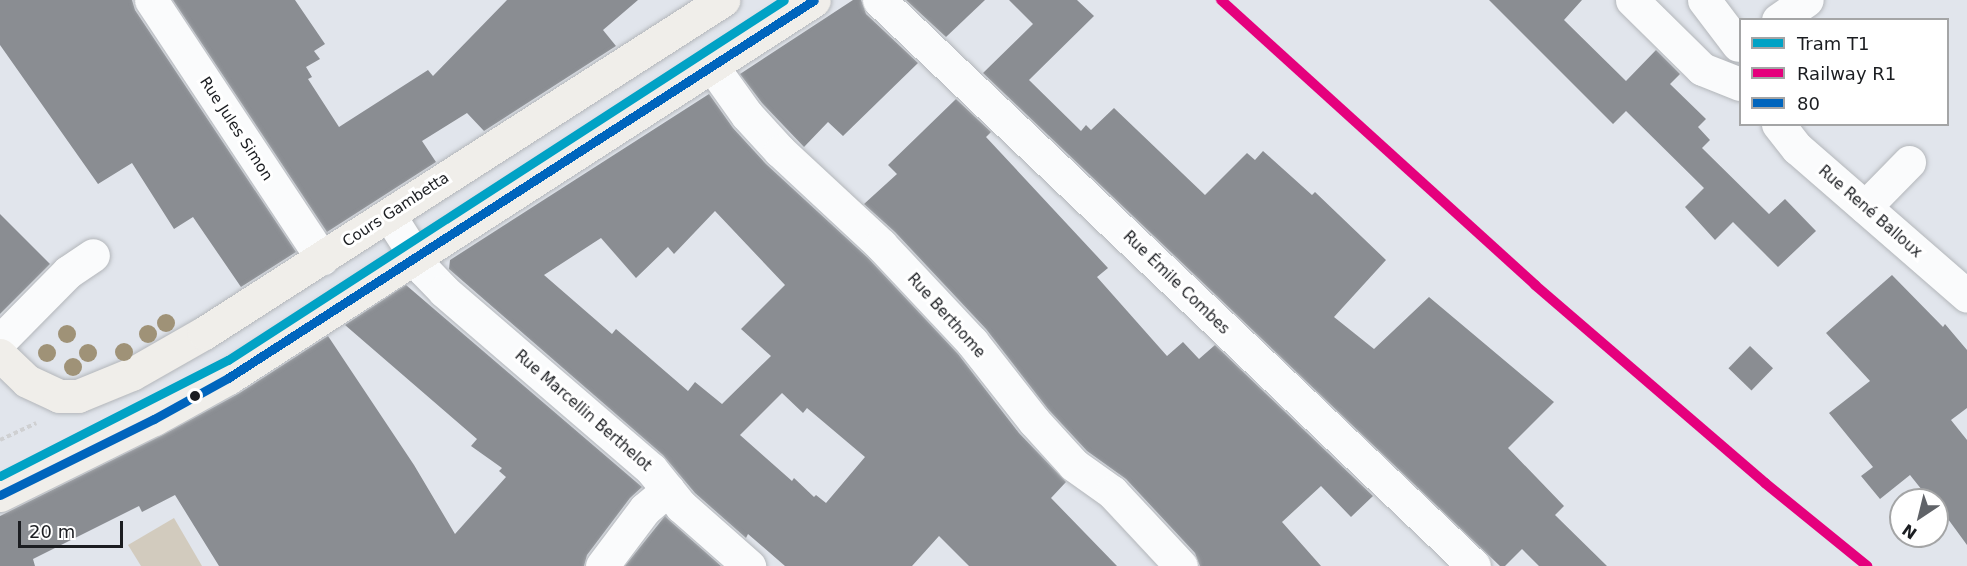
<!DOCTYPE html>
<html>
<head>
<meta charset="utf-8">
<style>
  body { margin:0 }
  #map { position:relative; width:1967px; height:566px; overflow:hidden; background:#e1e5ec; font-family:"DejaVu Sans",sans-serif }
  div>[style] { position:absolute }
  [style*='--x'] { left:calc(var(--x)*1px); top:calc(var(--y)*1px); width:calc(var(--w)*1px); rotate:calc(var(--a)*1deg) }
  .green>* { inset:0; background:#d2cbbe }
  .building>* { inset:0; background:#8a8d92; transform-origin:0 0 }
  .path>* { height:4px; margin-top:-2px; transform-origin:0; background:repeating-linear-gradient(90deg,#cfd0d2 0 4.5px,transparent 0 7.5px) }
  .roads { filter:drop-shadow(0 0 2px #b3b6ba) drop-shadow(0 0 2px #b3b6ba) }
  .minor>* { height:33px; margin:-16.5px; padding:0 16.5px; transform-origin:16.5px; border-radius:16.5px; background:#fafbfc }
  .major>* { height:33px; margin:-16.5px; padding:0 16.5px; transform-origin:16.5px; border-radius:16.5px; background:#f0eeea }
  .bus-1>* { height:9px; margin:-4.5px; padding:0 4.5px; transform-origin:4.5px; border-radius:4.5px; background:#0065bd }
  .rail-1>* { height:10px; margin:-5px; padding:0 5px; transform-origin:5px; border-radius:5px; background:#e5007d }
  .tram-1>* { height:9px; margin:-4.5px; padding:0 4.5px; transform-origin:4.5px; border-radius:4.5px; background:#01a2c5 }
  .trees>* { width:18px; height:18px; margin:-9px; border-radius:50%; background:#9f9277 }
  .dots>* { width:16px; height:16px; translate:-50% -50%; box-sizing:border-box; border:3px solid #fff; border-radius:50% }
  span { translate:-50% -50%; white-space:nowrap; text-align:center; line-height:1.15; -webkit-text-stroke:6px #fff; paint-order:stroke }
  .street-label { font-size:15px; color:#1b1d21 }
  .legend { position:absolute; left:1739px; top:18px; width:210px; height:108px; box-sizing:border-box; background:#fff; border:2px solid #a4a5a6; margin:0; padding:8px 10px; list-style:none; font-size:18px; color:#1b1d21 }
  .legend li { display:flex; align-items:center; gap:12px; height:30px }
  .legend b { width:30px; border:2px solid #a4a5a6 }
  .north { position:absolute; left:1889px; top:488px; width:60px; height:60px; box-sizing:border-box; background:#fff; border:2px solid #a4a5a6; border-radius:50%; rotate:215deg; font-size:16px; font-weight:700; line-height:24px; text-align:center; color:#1b1d21 }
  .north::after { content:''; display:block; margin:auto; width:21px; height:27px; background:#606368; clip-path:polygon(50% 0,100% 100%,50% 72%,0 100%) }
  .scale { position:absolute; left:18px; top:521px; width:105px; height:27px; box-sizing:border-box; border:3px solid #1b1d21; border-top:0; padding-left:8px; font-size:18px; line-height:21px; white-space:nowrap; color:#1b1d21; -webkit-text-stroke:4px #fff; paint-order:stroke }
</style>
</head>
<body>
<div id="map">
  <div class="green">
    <div style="clip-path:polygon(174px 518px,202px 566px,141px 566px,128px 545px)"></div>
  </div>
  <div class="building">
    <div style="clip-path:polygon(0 0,132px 0,135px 10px,296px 252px,241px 287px,193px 217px,174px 229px,132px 163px,98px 184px,0 45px)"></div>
    <div style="clip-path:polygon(173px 0,295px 0,325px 44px,314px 51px,320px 59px,306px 67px,312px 77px,308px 79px,339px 127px,428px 70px,433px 76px,507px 0,638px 0,603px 30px,616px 46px,484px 131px,467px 113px,422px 141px,436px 162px,327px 232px)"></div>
    <div style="clip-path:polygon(853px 0,861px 0,866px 14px,918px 63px,843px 136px,828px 122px,804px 147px,762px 103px,740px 74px)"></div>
    <div style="clip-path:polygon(906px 0,985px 0,946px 37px)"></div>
    <div style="clip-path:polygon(1009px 0,1077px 0,1094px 16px,1029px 80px,1081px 131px,1086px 125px,1091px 130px,1114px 108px,1205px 195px,1247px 153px,1255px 160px,1263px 151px,1312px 195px,1315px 192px,1386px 260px,1334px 317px,1374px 349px,1429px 297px,1554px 402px,1508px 448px,1564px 506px,1555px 515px,1607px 566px,1539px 566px,1522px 549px,1505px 566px,1500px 566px,983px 73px,1033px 24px)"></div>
    <div style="clip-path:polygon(1489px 0,1582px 0,1564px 20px,1626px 81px,1656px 50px,1680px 74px,1670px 84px,1706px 119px,1698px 127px,1710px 140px,1702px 148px,1769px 214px,1785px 199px,1816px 231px,1778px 267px,1733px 222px,1715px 240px,1685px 207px,1704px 188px,1626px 111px,1613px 124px)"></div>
    <div style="clip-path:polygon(evenodd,709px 94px,733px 128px,766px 164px,868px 258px,958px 354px,1019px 433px,1066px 482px,1051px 498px,1117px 566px,969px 566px,939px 536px,912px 566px,785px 566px,748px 534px,746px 538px,695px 493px,663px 455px,449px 269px,450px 260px,709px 94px,715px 211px,785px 285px,741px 329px,771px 356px,722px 404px,695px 382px,688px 391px,616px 329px,612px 334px,544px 275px,601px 238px,636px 278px,668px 247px,674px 254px,715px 211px,709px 94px,782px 393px,803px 413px,807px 408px,865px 457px,826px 503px,816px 495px,814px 497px,794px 478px,792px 481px,740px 435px,782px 393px)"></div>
    <div style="clip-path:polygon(956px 99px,991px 132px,986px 137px,1108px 268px,1097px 277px,1167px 356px,1183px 342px,1199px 359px,1215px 345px,1373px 496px,1351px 517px,1321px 486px,1282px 522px,1321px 566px,1200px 566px,1195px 553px,1126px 479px,1087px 451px,1048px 409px,986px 329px,895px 232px,864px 204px,897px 174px,888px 165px)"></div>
    <div style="clip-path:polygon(0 214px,50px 264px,0 314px)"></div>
    <div style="clip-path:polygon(1892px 275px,1943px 327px,1945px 324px,1967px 350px,1967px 408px,1951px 420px,1967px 440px,1967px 545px,1937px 504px,1937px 500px,1930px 500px,1910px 475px,1880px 499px,1861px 476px,1873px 467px,1829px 413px,1870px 381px,1826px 333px)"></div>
    <div style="clip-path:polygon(406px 285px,642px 487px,630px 498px,587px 555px,584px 566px,219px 566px,175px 495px,142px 512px,139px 506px,33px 559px,35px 566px,0 566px,0 516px,163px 435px,238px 394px,328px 336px,414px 465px,455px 534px,506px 477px,499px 471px,502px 468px,471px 446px,477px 439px,345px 325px)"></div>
    <div style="left:1750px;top:346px;width:32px;height:31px;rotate:44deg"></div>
    <div style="clip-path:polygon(665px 516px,669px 520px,721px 566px,625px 566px)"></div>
  </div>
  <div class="path">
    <div style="--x:0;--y:440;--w:40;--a:-25"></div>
  </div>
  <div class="roads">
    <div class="minor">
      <div style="--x:151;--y:0;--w:310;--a:56.5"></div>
      <div style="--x:879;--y:0;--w:821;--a:43.57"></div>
      <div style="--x:1632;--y:0;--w:98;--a:44.6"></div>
      <div style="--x:1702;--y:69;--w:41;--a:21.5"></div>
      <div style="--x:1704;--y:0;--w:56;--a:52.9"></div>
      <div style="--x:1778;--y:20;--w:35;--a:-35"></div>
      <div style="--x:712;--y:66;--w:60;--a:54.5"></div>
      <div style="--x:747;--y:115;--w:49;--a:47.5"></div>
      <div style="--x:780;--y:151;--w:138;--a:42.9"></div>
      <div style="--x:881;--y:245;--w:133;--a:46.8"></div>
      <div style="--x:972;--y:342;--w:100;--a:51.9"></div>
      <div style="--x:1034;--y:421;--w:59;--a:47.7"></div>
      <div style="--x:1074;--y:465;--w:47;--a:35.4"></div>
      <div style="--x:1112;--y:492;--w:101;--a:47"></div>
      <div style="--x:1778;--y:124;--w:31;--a:52"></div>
      <div style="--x:1797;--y:148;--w:225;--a:41"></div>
      <div style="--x:1865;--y:207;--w:63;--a:-45.6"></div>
      <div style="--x:389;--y:215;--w:65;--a:57.5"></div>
      <div style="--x:424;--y:270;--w:29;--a:46"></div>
      <div style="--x:444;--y:291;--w:273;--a:40.7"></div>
      <div style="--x:651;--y:469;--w:48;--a:51"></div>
      <div style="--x:681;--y:506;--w:91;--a:41.4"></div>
      <div style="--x:0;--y:341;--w:97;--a:-45.4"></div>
      <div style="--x:68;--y:272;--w:30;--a:-34"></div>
      <div style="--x:602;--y:566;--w:71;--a:-53"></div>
      <div style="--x:645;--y:509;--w:30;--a:-40"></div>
    </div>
    <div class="major">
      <div style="--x:0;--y:355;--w:37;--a:44"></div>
      <div style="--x:27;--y:381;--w:35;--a:25"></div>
      <div style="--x:59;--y:396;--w:19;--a:0"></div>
      <div style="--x:78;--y:396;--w:58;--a:-22.2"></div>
      <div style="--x:132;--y:374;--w:83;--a:-29.7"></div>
      <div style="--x:204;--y:333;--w:617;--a:-32.68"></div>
      <div style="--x:0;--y:495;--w:172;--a:-26.3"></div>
      <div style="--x:154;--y:419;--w:85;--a:-29"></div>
      <div style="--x:228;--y:378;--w:697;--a:-32.82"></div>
    </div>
  </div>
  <div class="bus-1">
    <div style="--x:0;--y:495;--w:172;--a:-26.3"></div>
    <div style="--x:154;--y:419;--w:85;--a:-29"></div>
    <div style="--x:228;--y:378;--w:697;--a:-32.82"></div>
  </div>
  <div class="rail-1">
    <div style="--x:1221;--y:0;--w:424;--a:42.2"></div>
    <div style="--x:1535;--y:285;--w:303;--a:40.7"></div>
    <div style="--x:1765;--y:483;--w:132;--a:39.1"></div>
  </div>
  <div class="tram-1">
    <div style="--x:0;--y:476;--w:256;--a:-27"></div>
    <div style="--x:228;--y:360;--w:662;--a:-32.92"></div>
  </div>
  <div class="trees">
    <div style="left:166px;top:323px"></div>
    <div style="left:67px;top:334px"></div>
    <div style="left:148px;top:334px"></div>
    <div style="left:124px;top:352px"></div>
    <div style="left:47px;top:353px"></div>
    <div style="left:88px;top:353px"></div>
    <div style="left:73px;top:367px"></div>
  </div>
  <div class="dots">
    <div style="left:195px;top:396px;background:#1b1d21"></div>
  </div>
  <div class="street-label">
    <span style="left:236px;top:129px;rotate:57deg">Rue Jules Simon</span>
    <span style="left:396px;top:210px;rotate:-33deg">Cours Gambetta</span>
    <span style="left:1870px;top:212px;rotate:41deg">Rue René Balloux</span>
    <span style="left:1176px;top:283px;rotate:44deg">Rue Émile Combes</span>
    <span style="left:946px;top:316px;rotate:48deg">Rue Berthome</span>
    <span style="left:583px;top:411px;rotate:41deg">Rue Marcellin Berthelot</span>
  </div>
  <ul class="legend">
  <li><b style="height:8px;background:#01a2c5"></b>Tram T1</li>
  <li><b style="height:8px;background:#e5007d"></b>Railway R1</li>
  <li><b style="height:8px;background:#0065bd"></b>80</li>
  </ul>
  <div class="north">N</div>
  <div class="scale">20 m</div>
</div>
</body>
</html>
